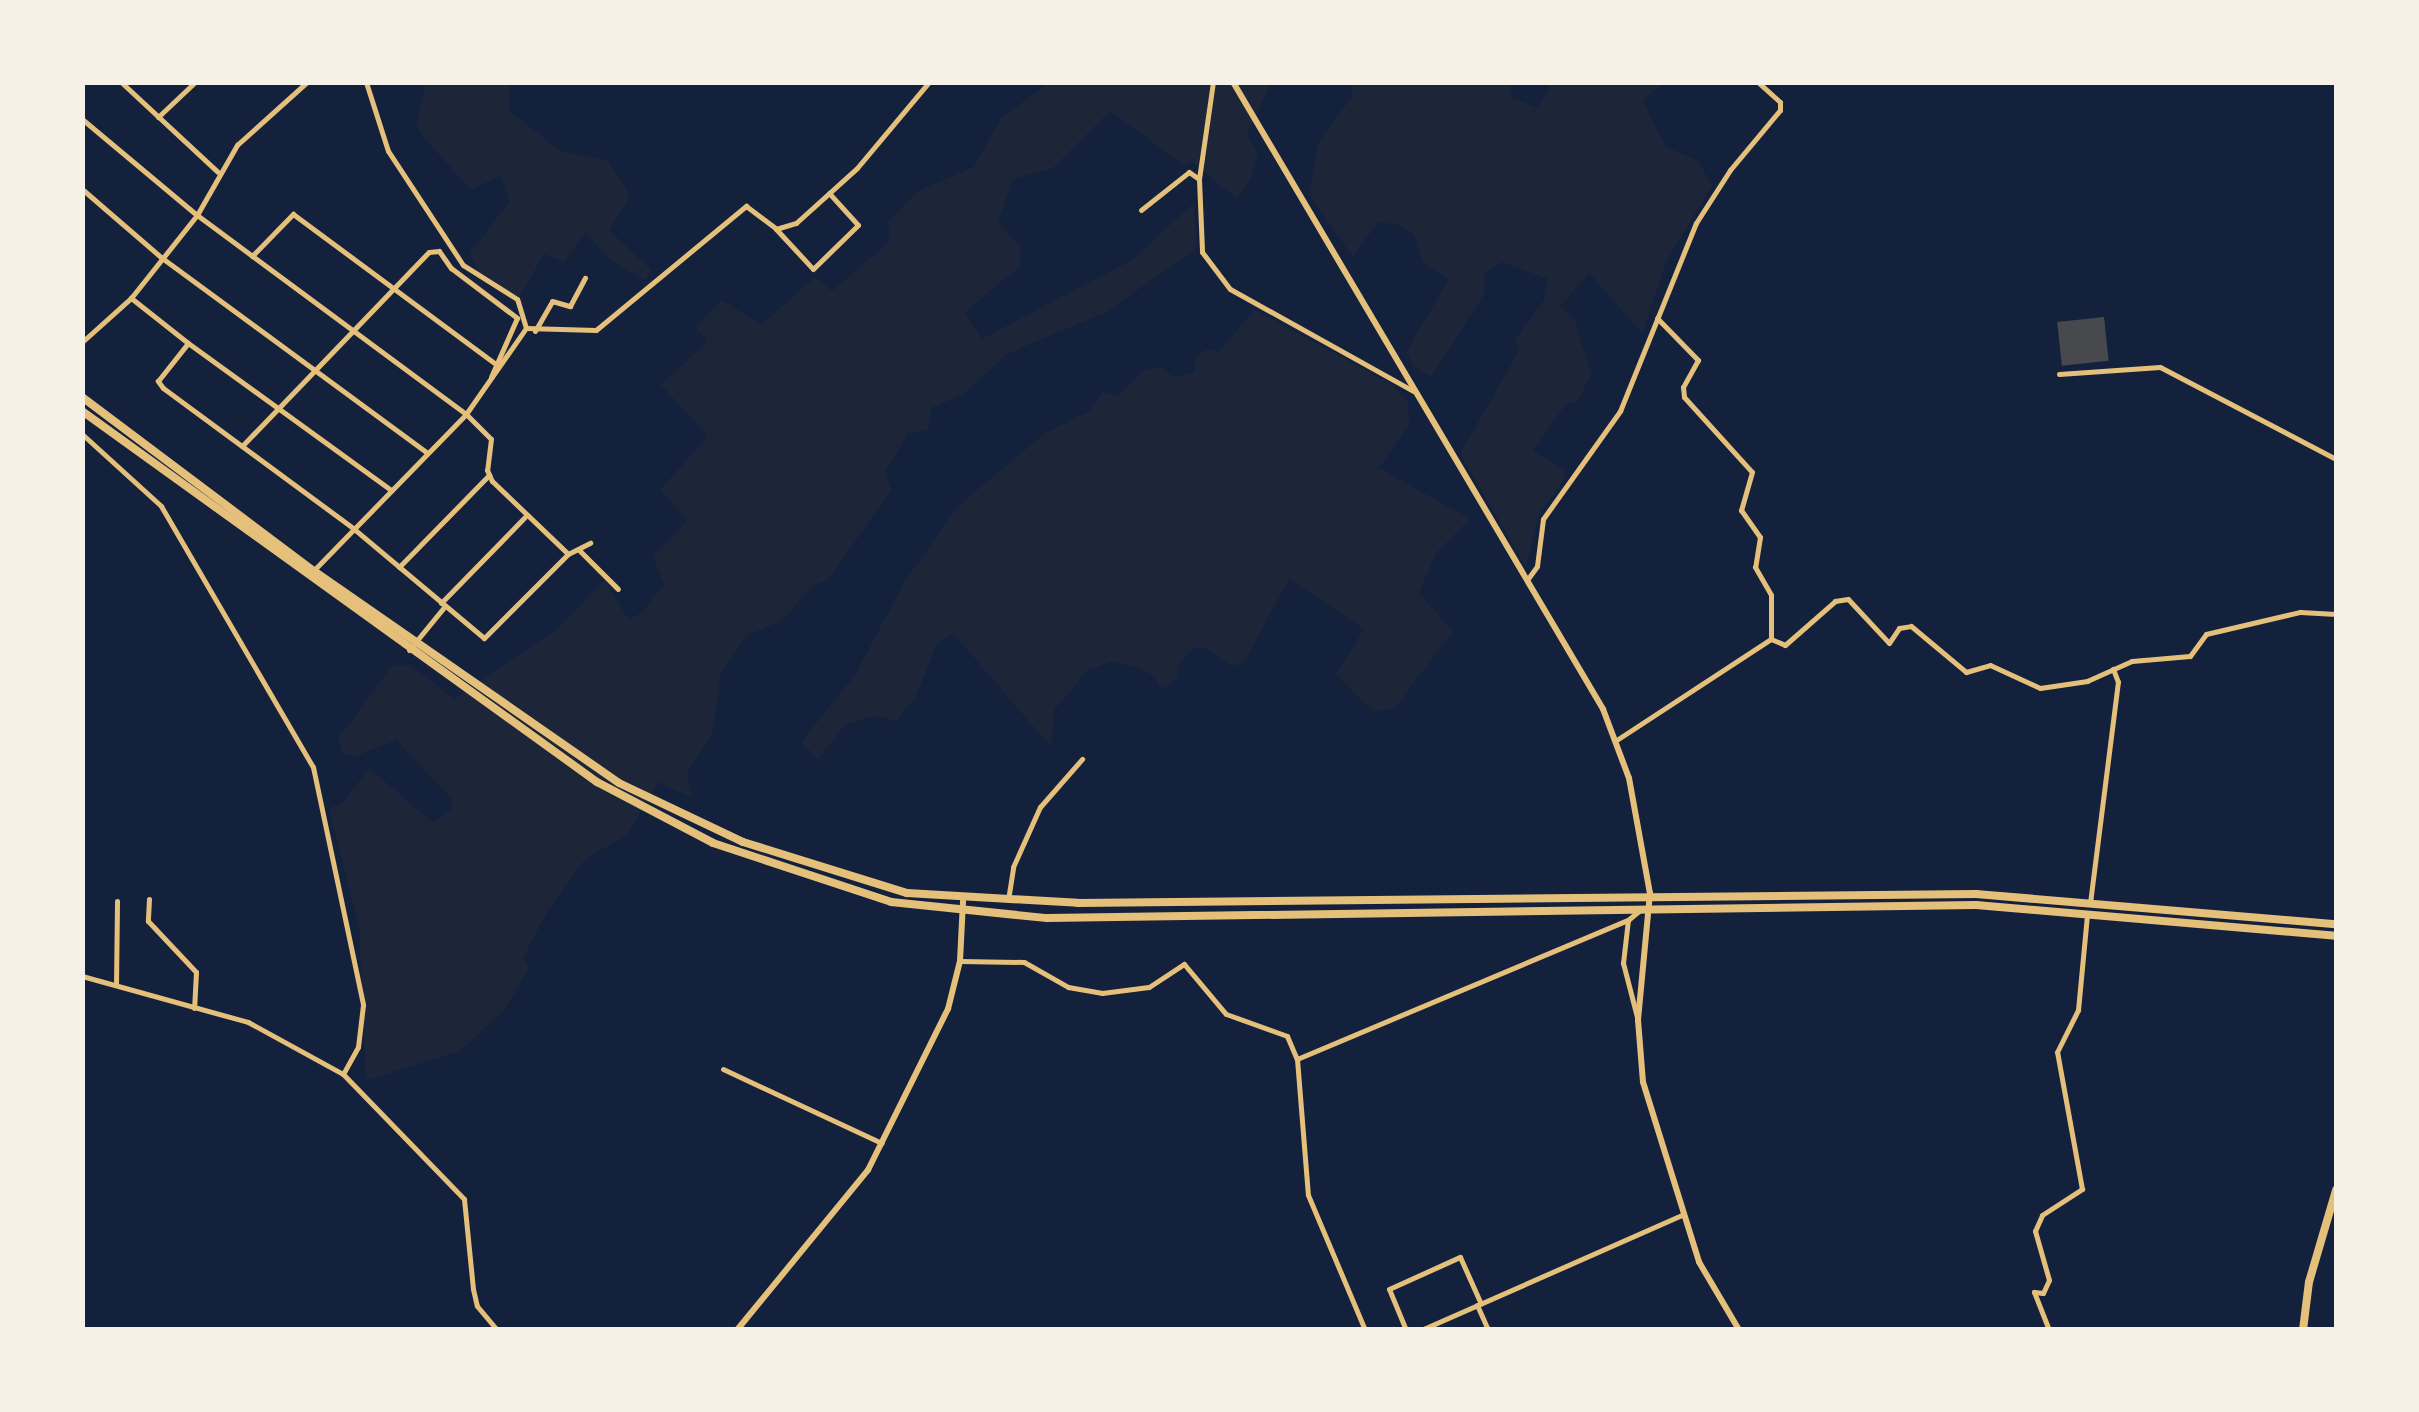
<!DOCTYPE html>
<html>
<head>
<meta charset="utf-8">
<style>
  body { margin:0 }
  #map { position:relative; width:2419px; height:1412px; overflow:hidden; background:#14213d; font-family:Karla,sans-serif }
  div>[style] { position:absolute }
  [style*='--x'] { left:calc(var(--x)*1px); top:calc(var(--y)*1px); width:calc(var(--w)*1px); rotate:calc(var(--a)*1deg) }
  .green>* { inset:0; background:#1d2539 }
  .building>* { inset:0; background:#48494c; transform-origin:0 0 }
  .minor>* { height:5px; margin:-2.5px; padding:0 2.5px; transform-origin:2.5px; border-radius:2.5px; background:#e5c07b }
  .tertiary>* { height:6px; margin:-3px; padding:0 3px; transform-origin:3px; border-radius:3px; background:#e5c07b }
  .primary>* { height:8px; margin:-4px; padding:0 4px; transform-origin:4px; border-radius:4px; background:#e5c07b }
  .trunk>* { height:8px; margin:-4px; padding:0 4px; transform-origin:4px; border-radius:4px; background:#e5c07b }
  span { translate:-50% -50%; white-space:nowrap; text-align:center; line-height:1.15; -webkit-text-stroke:8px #f6f1e7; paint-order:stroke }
  .frame { position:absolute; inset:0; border:85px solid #f6f1e7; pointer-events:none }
</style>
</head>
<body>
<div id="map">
  <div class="green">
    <div style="clip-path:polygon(1068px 82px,1271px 83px,1247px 135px,1258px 154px,1250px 180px,1237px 199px,1192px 162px,1184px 165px,1110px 111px,1053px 168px,1013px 179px,998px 222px,1021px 247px,1020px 266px,964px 313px,982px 339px,1132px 260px,1194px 203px,1197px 248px,1106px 312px,1007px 354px,964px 394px,931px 408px,928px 430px,908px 433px,885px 472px,891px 490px,828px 580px,812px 586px,782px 621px,747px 635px,721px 673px,712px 735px,687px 772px,692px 798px,658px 782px,627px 835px,585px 859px,547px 912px,523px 958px,529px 969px,504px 1010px,460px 1051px,366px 1080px,359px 926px,329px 808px,342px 804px,369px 768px,433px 823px,451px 810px,453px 800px,396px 740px,354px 757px,342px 753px,338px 739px,392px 666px,411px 665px,454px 699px,557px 629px,604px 580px,629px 620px,644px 611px,664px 584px,653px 556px,688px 520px,660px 490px,708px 436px,661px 385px,708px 341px,696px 327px,722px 300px,761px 325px,815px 277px,832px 291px,890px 241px,888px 222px,918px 191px,974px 167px,1001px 118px,1049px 83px)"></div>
    <div style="clip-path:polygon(426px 83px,510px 83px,509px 111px,561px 151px,608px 161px,630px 196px,609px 230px,651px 270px,645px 280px,609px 259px,585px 232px,564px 262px,544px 254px,520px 296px,510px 297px,480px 275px,470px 253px,510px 201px,501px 175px,471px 190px,426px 140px,416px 125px)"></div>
    <div style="clip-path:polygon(1352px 83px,1510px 83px,1512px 98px,1537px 108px,1552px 83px,1665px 83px,1643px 100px,1650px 117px,1666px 147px,1697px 160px,1712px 185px,1666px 262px,1642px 333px,1589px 273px,1560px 306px,1574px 318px,1591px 373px,1578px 401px,1565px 405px,1533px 451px,1564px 470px,1565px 478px,1538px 516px,1526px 567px,1460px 454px,1519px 351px,1515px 340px,1544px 300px,1548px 279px,1502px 262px,1484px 274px,1485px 293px,1431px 376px,1415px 368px,1406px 352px,1449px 280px,1423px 263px,1414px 234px,1399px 225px,1378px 222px,1353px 257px,1309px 194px,1318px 143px,1351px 98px)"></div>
    <div style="clip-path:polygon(1255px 310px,1393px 385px,1408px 402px,1409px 424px,1379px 468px,1470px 519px,1436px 553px,1419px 593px,1453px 631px,1394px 709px,1372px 711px,1336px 674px,1364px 629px,1289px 579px,1244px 662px,1233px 666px,1204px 647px,1193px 648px,1177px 666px,1178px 679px,1162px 689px,1153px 675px,1133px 666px,1110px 662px,1087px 671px,1054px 710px,1051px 747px,953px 633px,937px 644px,916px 696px,896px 722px,877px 715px,845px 725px,818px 759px,801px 742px,855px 675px,905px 581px,959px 505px,1044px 434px,1089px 411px,1103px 392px,1117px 396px,1146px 369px,1162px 367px,1173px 377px,1195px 373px,1194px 358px,1208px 349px,1218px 352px)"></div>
  </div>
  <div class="building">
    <div style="left:2104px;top:317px;width:44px;height:47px;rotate:84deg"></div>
  </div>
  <div class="minor">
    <div style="--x:121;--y:82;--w:132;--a:42.9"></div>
    <div style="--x:158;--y:117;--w:51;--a:-43.4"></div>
    <div style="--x:82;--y:119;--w:150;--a:39.9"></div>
    <div style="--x:197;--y:215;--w:335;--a:36.5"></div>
    <div style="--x:466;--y:414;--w:35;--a:45"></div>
    <div style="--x:491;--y:439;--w:31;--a:97"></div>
    <div style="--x:487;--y:470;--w:12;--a:66"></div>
    <div style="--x:492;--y:481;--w:105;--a:43.8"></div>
    <div style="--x:568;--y:554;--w:119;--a:135"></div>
    <div style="--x:484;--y:638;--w:171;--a:-140"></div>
    <div style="--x:353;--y:528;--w:236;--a:-143.6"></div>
    <div style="--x:163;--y:388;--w:9;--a:-126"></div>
    <div style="--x:158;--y:381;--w:48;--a:-51.7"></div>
    <div style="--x:188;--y:343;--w:73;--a:-141.7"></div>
    <div style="--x:1199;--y:179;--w:98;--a:-81.8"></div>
    <div style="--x:82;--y:189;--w:106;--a:40.8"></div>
    <div style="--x:162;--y:258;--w:329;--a:36.3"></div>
    <div style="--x:1141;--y:210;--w:61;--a:-38.4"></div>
    <div style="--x:1189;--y:172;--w:12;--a:35"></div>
    <div style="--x:1199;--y:179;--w:73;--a:87.6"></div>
    <div style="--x:1202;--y:252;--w:46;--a:52.9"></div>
    <div style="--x:1230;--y:289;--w:210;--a:29.1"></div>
    <div style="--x:776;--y:229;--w:54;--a:47.2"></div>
    <div style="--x:813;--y:269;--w:63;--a:-44.4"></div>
    <div style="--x:858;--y:225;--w:43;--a:-132.2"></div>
    <div style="--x:252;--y:256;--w:59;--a:-45.7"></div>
    <div style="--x:293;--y:214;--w:250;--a:36.5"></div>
    <div style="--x:1657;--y:318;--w:59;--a:45.7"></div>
    <div style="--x:1698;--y:360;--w:31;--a:119"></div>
    <div style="--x:1683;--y:387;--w:10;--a:84"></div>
    <div style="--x:1684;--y:397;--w:101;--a:47.8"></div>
    <div style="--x:1752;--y:472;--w:40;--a:106"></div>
    <div style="--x:1741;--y:510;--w:33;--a:55"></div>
    <div style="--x:1760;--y:537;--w:30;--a:99"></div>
    <div style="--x:1755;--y:567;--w:32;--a:60"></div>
    <div style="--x:1771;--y:595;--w:44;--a:90"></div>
    <div style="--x:526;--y:328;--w:70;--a:1.6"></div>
    <div style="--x:596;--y:330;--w:195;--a:-39.6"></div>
    <div style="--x:746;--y:206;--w:38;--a:37"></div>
    <div style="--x:776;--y:229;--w:21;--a:-17"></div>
    <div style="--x:796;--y:223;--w:82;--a:-42"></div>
    <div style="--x:857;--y:168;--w:112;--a:-50.1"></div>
    <div style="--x:535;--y:331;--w:34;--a:-60"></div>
    <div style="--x:552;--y:301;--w:19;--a:16"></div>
    <div style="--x:570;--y:306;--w:32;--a:-62"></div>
    <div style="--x:82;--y:342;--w:66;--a:-41.9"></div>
    <div style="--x:131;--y:298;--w:106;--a:-51.5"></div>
    <div style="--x:197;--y:215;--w:81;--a:-60.3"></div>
    <div style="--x:237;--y:145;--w:94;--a:-42"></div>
    <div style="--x:188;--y:343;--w:251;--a:35.9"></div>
    <div style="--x:2059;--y:374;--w:101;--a:-4"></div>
    <div style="--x:2160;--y:367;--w:199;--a:27.6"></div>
    <div style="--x:82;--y:434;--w:107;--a:42.3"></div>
    <div style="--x:161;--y:506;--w:302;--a:59.8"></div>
    <div style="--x:313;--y:767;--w:243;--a:78.1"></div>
    <div style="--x:363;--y:1005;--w:42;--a:96.8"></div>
    <div style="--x:358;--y:1047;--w:31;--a:119"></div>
    <div style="--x:242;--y:446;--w:269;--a:-46.1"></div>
    <div style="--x:429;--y:252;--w:10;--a:-6"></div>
    <div style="--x:439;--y:251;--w:21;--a:55"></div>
    <div style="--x:451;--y:268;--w:83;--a:37.1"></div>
    <div style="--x:517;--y:318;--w:64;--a:113.8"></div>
    <div style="--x:579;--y:550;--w:55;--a:45"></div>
    <div style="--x:568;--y:554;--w:25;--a:-27"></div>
    <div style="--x:399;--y:567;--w:129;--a:-45.6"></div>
    <div style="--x:313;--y:571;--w:219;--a:-45.7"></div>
    <div style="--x:466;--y:414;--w:105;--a:-55.1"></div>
    <div style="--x:526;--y:328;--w:30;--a:-107"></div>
    <div style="--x:517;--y:299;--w:64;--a:-147.8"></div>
    <div style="--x:463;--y:265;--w:136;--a:-123.3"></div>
    <div style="--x:388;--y:151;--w:72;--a:-107.7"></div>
    <div style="--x:1527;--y:580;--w:17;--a:-54"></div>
    <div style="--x:1537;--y:566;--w:47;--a:-82.7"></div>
    <div style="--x:1543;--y:519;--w:133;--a:-54.5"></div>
    <div style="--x:1620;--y:411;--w:203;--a:-68"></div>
    <div style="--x:1696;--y:223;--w:63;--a:-57.3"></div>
    <div style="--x:1730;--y:170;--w:78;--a:-50.2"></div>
    <div style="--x:1780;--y:110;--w:8;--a:-90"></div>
    <div style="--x:1780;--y:102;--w:30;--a:-138"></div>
    <div style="--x:441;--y:603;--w:120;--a:-45.7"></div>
    <div style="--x:1771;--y:639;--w:15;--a:23"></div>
    <div style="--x:1785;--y:645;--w:67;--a:-41.3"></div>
    <div style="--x:1835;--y:601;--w:13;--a:-9"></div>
    <div style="--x:1848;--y:599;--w:60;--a:47"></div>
    <div style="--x:1889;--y:643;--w:18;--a:-56"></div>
    <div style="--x:1899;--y:628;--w:12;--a:-9"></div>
    <div style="--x:1911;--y:626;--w:72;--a:39.9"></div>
    <div style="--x:1966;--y:672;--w:25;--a:-16"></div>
    <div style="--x:1990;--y:665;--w:55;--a:24.7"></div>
    <div style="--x:2040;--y:688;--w:48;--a:-8.5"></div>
    <div style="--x:2087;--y:681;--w:49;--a:-24"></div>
    <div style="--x:2132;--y:661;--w:58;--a:-4.9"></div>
    <div style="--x:2190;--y:656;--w:27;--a:-54"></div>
    <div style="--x:2206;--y:634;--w:97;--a:-13.2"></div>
    <div style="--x:2300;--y:612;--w:36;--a:3"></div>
    <div style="--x:409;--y:650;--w:57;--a:-50.7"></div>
    <div style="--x:1615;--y:741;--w:186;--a:-33.2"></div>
    <div style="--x:149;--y:899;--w:22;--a:93"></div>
    <div style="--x:148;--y:921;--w:70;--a:46.7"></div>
    <div style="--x:196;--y:972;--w:36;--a:93"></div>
    <div style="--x:1008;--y:900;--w:33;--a:-81"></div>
    <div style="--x:1013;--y:867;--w:66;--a:-65.8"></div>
    <div style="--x:1040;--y:807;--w:64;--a:-48.8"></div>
    <div style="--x:2090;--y:903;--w:223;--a:-82.8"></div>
    <div style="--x:2118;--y:682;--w:14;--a:-111"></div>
    <div style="--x:960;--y:961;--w:64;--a:0.9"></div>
    <div style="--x:1024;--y:962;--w:51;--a:29.6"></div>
    <div style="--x:1068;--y:987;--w:35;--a:10"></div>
    <div style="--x:1102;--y:993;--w:47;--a:-7.3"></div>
    <div style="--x:1149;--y:987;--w:42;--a:-33.3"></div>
    <div style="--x:1184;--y:964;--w:65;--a:50"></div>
    <div style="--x:1226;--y:1014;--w:65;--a:19.8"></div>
    <div style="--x:1287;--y:1036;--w:25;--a:67"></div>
    <div style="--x:1297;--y:1059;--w:136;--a:85.4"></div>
    <div style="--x:1308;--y:1195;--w:147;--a:67.1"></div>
    <div style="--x:82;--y:976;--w:172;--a:15.5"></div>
    <div style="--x:248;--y:1022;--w:108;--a:28.7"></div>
    <div style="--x:343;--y:1074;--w:174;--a:45.9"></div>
    <div style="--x:464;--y:1199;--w:90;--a:84.3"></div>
    <div style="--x:473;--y:1289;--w:17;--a:77"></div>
    <div style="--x:477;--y:1306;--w:31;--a:50"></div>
    <div style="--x:116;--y:985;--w:84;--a:-89.3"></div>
    <div style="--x:1637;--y:1017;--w:56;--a:-104.5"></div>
    <div style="--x:1623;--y:963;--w:43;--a:-83.4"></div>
    <div style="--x:1628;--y:920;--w:16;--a:-40"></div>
    <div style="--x:1297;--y:1059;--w:359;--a:-22.8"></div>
    <div style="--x:723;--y:1069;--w:175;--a:25"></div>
    <div style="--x:1477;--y:1305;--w:27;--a:66"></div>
    <div style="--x:1406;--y:1330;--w:44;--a:-112.5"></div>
    <div style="--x:1389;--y:1289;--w:78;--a:-24.3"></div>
    <div style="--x:1460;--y:1257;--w:51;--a:65.9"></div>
    <div style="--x:1421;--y:1330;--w:285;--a:-23.8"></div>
    <div style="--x:2049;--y:1330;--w:41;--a:-111.5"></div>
    <div style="--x:2034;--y:1292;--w:9;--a:6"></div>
    <div style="--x:2043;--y:1293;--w:14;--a:-65"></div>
    <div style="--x:2049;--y:1280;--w:51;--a:-105.9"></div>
    <div style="--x:2035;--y:1231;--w:17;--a:-66"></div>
    <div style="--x:2042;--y:1215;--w:48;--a:-33"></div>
    <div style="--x:2082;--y:1189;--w:139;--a:-100.3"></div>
    <div style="--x:2057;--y:1052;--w:47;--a:-63.4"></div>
    <div style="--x:2078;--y:1010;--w:96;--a:-84.6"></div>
  </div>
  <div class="tertiary">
    <div style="--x:1233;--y:82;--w:728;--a:59.45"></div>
    <div style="--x:1603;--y:709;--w:74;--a:69.4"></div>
    <div style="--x:1629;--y:778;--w:117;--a:79.7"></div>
    <div style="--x:1650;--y:893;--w:128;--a:95.4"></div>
    <div style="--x:1638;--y:1020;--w:62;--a:85.4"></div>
    <div style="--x:1643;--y:1082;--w:189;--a:72.7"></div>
    <div style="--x:1699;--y:1262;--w:79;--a:59.5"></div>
    <div style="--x:737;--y:1330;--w:207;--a:-50.7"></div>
    <div style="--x:868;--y:1170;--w:180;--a:-63.6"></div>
    <div style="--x:948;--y:1009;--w:49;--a:-76"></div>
    <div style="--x:960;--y:961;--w:60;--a:-87.1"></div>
  </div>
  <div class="primary">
    <div style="--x:2303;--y:1330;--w:48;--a:-82.9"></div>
    <div style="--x:2309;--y:1282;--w:96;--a:-73.6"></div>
  </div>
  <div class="trunk">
    <div style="--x:82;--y:397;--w:290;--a:36.9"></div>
    <div style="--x:314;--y:571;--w:371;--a:34.8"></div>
    <div style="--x:619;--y:783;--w:137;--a:25.4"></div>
    <div style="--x:743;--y:842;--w:172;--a:17.3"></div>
    <div style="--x:907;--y:893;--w:171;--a:3.3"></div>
    <div style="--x:1078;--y:903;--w:898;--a:-0.57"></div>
    <div style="--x:1976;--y:894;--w:361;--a:4.8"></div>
    <div style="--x:82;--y:411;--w:635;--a:35.77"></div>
    <div style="--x:597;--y:782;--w:131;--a:27.7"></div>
    <div style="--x:713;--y:843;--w:188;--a:18.3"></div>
    <div style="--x:891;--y:902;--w:157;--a:5.9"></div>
    <div style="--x:1047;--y:918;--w:929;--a:-0.8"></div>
    <div style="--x:1976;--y:905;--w:361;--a:4.9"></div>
  </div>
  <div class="frame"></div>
</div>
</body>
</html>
